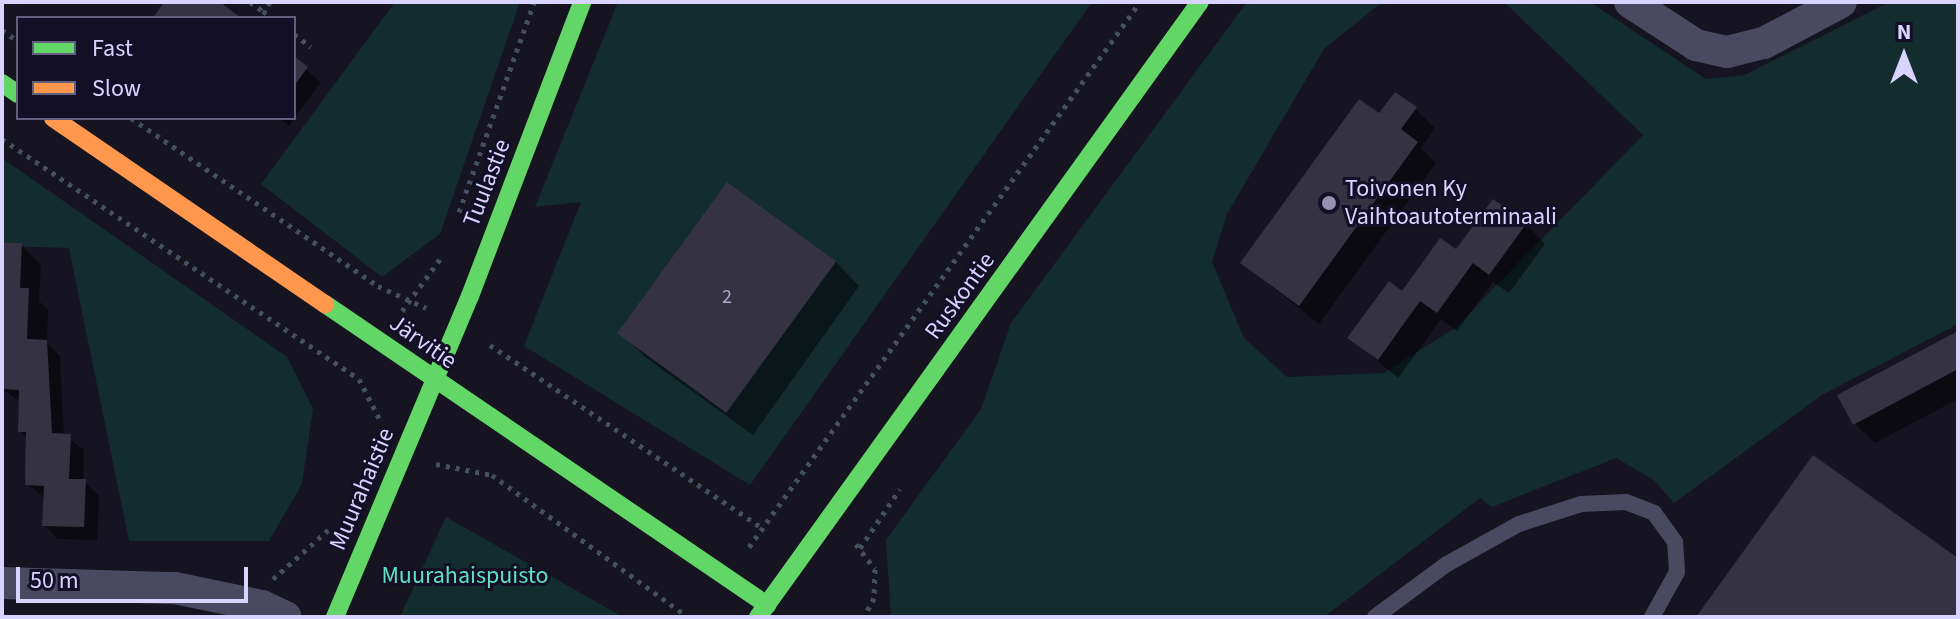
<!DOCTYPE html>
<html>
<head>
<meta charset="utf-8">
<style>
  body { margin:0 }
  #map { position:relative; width:1960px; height:619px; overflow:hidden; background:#161421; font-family:"Source Sans 3",sans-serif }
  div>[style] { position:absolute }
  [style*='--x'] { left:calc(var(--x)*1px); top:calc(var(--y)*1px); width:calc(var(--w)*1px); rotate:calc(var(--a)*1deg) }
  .green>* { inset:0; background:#132c2d }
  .shadow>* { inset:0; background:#0007 }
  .building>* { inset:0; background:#343243; transform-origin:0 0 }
  .path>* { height:5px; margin-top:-2.5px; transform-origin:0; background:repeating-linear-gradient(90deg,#44505f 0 4px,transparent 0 10px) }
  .lane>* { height:16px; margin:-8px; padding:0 8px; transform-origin:8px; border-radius:8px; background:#4a4962 }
  .street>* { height:32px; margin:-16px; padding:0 16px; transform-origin:16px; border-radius:16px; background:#4a4962 }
  .fast>* { height:18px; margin:-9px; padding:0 9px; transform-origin:9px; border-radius:9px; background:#63d668 }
  .slow>* { height:18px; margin:-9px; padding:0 9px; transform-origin:9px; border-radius:9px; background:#ff974d }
  .dots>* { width:22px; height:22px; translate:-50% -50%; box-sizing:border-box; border:4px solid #130f26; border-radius:50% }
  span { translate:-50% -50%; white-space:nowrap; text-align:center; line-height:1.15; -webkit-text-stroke:6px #130f26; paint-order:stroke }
  .number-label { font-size:20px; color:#b0acd0 }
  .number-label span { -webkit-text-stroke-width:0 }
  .street-label { font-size:24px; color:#d9d4ff }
  .poi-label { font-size:24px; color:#d9d4ff }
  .left { translate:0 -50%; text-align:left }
  .park-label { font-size:24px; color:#5fe0c0 }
  .frame { position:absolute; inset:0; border:4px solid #d9d4ff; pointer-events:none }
  .legend { position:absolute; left:16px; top:16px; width:280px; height:104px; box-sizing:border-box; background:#130f26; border:2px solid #625e7d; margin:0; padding:10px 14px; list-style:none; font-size:24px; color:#d9d4ff }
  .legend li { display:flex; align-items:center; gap:16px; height:40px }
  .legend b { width:40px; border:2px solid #625e7d }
  .north { position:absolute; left:1864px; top:16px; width:80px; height:80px; -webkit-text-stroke:6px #130f26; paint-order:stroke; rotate:0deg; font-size:22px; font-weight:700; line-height:32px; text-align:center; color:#d9d4ff }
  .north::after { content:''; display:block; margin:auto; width:28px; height:36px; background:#d9d4ff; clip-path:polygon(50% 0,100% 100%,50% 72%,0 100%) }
  .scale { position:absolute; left:16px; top:567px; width:232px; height:36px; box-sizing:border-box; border:4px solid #d9d4ff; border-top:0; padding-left:10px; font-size:24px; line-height:28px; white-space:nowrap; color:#d9d4ff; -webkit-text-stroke:6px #130f26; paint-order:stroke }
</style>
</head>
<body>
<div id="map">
  <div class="green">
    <div style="clip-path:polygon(395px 2px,520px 2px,440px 234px,382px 277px,261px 184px)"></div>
    <div style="clip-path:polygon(618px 2px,1092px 2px,750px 485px,524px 346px,581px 202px,535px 207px)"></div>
    <div style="clip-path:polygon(1247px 2px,1382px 2px,1324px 49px,1227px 214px,1212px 262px,1244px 338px,1287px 377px,1384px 373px,1455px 328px,1643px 135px,1504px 2px,1590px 2px,1706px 79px,1745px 75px,1889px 2px,1958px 2px,1958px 324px,1822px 395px,1674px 503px,1654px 480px,1616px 458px,1492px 507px,1480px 498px,1324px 617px,891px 617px,886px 540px,981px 409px,1011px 323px)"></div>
    <div style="clip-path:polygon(2px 158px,287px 357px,313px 409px,302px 484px,269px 541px,129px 541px,69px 248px,2px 246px)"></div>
    <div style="clip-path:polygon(446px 517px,623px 617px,400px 617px)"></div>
  </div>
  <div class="shadow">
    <div style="clip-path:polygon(294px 59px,321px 82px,289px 126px,278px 118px,294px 118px)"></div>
    <div style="clip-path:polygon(1415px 109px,1435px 128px,1421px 148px,1436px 163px,1319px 324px,1242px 263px,1379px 116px)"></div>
    <div style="clip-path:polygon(1526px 224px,1545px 244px,1509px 293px,1493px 282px,1457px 331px,1441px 319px,1398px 378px,1350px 338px,1402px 294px)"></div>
    <div style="clip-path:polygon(2px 245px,21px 245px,41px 265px,39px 301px,48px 310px,47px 343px,60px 356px,64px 435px,84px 450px,83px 481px,99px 495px,97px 540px,58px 539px,44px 525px,45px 498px,27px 484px,28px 439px,20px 431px,21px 402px,2px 389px)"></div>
    <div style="clip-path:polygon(836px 262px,859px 286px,753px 435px,645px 357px,621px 333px)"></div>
    <div style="clip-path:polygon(1958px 333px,1958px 399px,1875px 443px,1855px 424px)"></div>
    <div style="clip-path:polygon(1813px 457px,1958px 561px,1958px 617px,1699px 617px)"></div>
  </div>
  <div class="building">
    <div style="clip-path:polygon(164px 2px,220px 2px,241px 18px,153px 18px)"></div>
    <div style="clip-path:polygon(294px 56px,308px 67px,294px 86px)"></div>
    <div style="clip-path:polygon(1395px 92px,1417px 107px,1401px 129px,1418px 142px,1299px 306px,1240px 263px,1359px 99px,1379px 113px)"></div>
    <div style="left:727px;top:182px;width:135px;height:187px;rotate:36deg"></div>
    <div style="clip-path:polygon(1493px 199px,1527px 223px,1489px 275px,1473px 263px,1437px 313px,1420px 301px,1378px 360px,1347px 338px,1389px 281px,1402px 291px,1440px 238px,1456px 249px)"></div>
    <div style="clip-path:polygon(2px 243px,22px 243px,20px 288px,29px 288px,27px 339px,47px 340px,52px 433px,71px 434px,69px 479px,86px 479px,84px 527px,42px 526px,44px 486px,25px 485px,26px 432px,18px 432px,19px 390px,2px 389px)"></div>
    <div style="clip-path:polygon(1958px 331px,1958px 369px,1853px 425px,1837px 395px)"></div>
    <div style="clip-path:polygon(1813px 455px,1958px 558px,1956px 617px,1696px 617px)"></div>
  </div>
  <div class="path">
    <div style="--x:250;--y:2;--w:16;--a:35"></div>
    <div style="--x:270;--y:2;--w:11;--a:128"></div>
    <div style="--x:263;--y:11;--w:11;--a:38"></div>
    <div style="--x:2;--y:30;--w:19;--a:35"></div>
    <div style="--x:294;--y:34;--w:21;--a:37"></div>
    <div style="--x:131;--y:118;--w:299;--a:34.2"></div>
    <div style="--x:378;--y:286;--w:53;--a:24.6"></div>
    <div style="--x:2;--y:139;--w:430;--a:33.9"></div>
    <div style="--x:359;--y:379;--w:44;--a:62.9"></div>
    <div style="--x:459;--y:212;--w:223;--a:-70.3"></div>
    <div style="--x:402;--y:311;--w:69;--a:-53.8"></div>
    <div style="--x:490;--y:345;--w:326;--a:33.9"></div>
    <div style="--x:436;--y:464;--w:57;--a:11.1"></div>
    <div style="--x:492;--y:475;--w:242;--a:35.9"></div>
    <div style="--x:856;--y:544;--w:31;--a:53"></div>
    <div style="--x:875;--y:569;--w:29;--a:92"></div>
    <div style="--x:874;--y:598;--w:21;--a:118"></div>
    <div style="--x:749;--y:547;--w:671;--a:-54.34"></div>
    <div style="--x:860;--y:548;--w:71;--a:-55.9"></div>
    <div style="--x:273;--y:579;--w:74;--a:-41.7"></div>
  </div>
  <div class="lane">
    <div style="--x:1375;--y:617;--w:89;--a:-36.4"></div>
    <div style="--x:1447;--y:564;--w:82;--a:-29.1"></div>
    <div style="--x:1519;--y:524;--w:65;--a:-17.9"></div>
    <div style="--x:1581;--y:504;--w:45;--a:-2.5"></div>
    <div style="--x:1626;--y:502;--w:30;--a:21"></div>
    <div style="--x:1654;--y:513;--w:36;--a:54"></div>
    <div style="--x:1675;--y:542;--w:30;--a:86"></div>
    <div style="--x:1677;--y:572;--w:51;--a:119.1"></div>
  </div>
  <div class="street">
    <div style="--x:1630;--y:2;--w:79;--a:33.1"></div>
    <div style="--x:1696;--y:45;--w:32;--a:13"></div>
    <div style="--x:1727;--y:52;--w:38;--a:-14"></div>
    <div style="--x:1764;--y:43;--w:87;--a:-28"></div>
    <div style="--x:2;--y:583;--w:173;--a:1.7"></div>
    <div style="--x:175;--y:588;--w:89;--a:11.7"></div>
    <div style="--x:262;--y:606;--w:26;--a:25"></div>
  </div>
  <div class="fast">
    <div style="--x:2;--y:83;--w:19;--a:35"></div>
    <div style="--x:325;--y:304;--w:535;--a:34.25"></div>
    <div style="--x:335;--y:617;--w:348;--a:-67.2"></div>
    <div style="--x:470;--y:296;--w:315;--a:-69.1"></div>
    <div style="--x:758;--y:617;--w:757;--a:-54.3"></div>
  </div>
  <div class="slow">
    <div style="--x:53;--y:118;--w:330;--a:34.4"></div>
  </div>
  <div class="dots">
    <div style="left:1329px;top:203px;background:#9591b1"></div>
  </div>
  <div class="number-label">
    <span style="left:727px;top:297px">2</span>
  </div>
  <div class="street-label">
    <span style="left:487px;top:183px;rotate:-69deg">Tuulastie</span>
    <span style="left:960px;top:296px;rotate:-54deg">Ruskontie</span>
    <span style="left:423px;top:342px;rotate:35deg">Järvitie</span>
    <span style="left:362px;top:489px;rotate:-67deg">Muurahaistie</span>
  </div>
  <div class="poi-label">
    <span class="left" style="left:1345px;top:203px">Toivonen Ky<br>Vaihtoautoterminaali</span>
  </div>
  <div class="park-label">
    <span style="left:465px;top:576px">Muurahaispuisto</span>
  </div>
  <div class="frame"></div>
  <ul class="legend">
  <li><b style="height:10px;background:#63d668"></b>Fast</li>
  <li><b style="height:10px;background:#ff974d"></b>Slow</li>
  </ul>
  <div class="north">N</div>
  <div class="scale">50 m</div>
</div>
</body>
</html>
